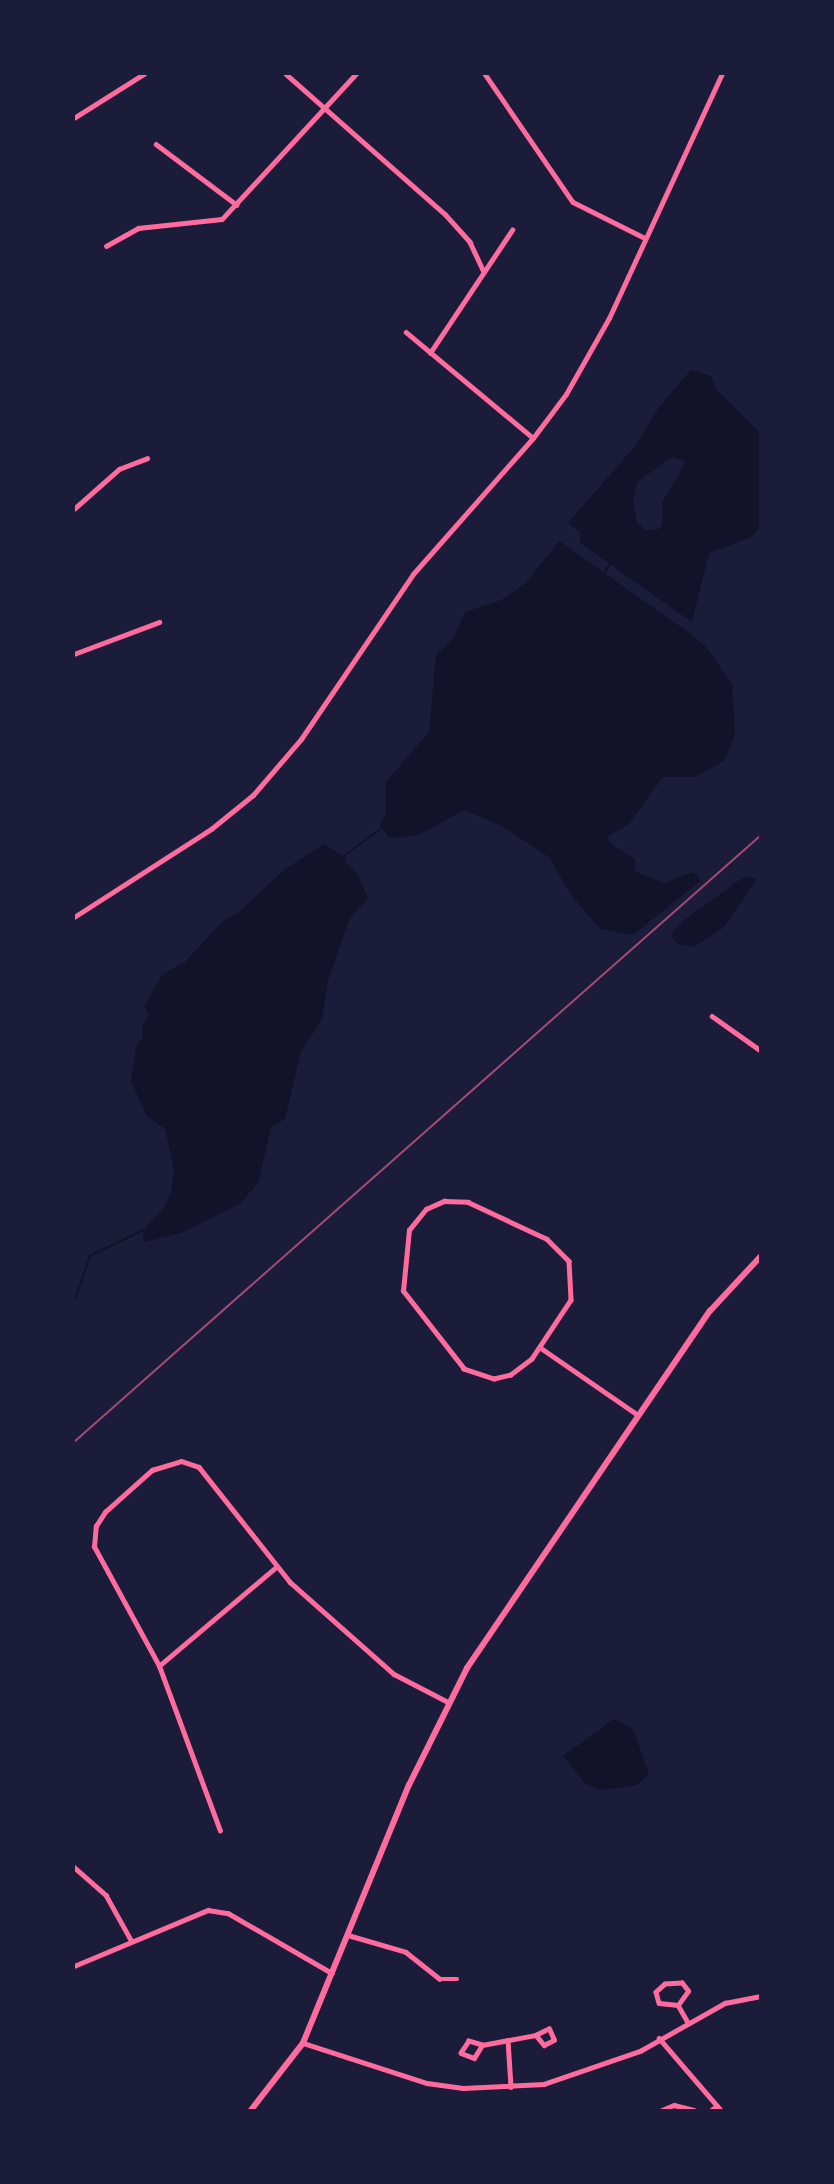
<!DOCTYPE html>
<html>
<head>
<meta charset="utf-8">
<style>
  body { margin:0 }
  #map { position:relative; width:834px; height:2184px; overflow:hidden; background:#1b1b3a; font-family:"Source Sans 3",sans-serif }
  div>[style] { position:absolute }
  [style*='--x'] { left:calc(var(--x)*1px); top:calc(var(--y)*1px); width:calc(var(--w)*1px); rotate:calc(var(--a)*1deg) }
  .water>* { inset:0; background:#12122b }
  .stream>* { height:2px; margin:-1px; padding:0 1px; transform-origin:1px; border-radius:1px; background:#12122b }
  .minor>* { height:4.5px; margin:-2.25px; padding:0 2.25px; transform-origin:2.25px; border-radius:2.25px; background:#ff6b9d }
  .tertiary>* { height:5px; margin:-2.5px; padding:0 2.5px; transform-origin:2.5px; border-radius:2.5px; background:#ff6b9d }
  .secondary>* { height:6px; margin:-3px; padding:0 3px; transform-origin:3px; border-radius:3px; background:#ff6b9d }
  .rail>* { height:2px; margin:-1px; padding:0 1px; transform-origin:1px; border-radius:1px; background:#a44b75 }
  span { translate:-50% -50%; white-space:nowrap; text-align:center; line-height:1.15; -webkit-text-stroke:6px #1b1b3a; paint-order:stroke }
  .frame { position:absolute; inset:0; border:75px solid #1b1b3a; pointer-events:none }
</style>
</head>
<body>
<div id="map">
  <div class="water">
    <div style="clip-path:polygon(evenodd,691px 370px,711px 376px,715px 388px,760px 433px,760px 527px,752px 537px,709px 553px,692px 622px,580px 543px,580px 532px,568px 523px,635px 446px,659px 407px,691px 370px,672px 457px,686px 462px,662px 502px,662px 525px,659px 529px,645px 530px,637px 522px,633px 501px,637px 482px,672px 457px)"></div>
    <div style="clip-path:polygon(559px 541px,688px 632px,706px 647px,732px 684px,735px 734px,724px 761px,695px 777px,663px 777px,628px 825px,608px 836px,610px 843px,636px 860px,634px 871px,664px 883px,693px 872px,699px 877px,700px 881px,633px 935px,600px 929px,571px 895px,549px 857px,502px 826px,464px 810px,421px 834px,400px 838px,389px 837px,380px 825px,386px 813px,386px 782px,429px 732px,436px 655px,454px 637px,465px 612px,501px 600px,526px 583px)"></div>
    <div style="clip-path:polygon(324px 844px,347px 858px,344px 861px,357px 874px,368px 898px,350px 918px,328px 980px,322px 1020px,301px 1051px,285px 1119px,271px 1127px,259px 1181px,241px 1203px,181px 1233px,144px 1242px,143px 1230px,164px 1208px,171px 1192px,174px 1170px,165px 1129px,147px 1116px,131px 1081px,136px 1047px,143px 1037px,142px 1027px,149px 1014px,144px 1006px,163px 974px,184px 963px,223px 921px,238px 913px,284px 870px)"></div>
    <div style="clip-path:polygon(745px 876px,757px 879px,723px 928px,694px 947px,678px 944px,671px 935px,683px 921px)"></div>
    <div style="clip-path:polygon(614px 1719px,633px 1729px,649px 1774px,637px 1785px,601px 1790px,585px 1784px,563px 1756px)"></div>
  </div>
  <div class="stream">
    <div style="--x:604;--y:573;--w:12;--a:-55"></div>
    <div style="--x:345;--y:855;--w:47;--a:-36.4"></div>
    <div style="--x:74;--y:1302;--w:49;--a:-70.8"></div>
    <div style="--x:90;--y:1256;--w:59;--a:-26.1"></div>
    <div style="--x:74;--y:1399;--w:14;--a:90"></div>
  </div>
  <div class="minor">
    <div style="--x:286;--y:74;--w:212;--a:41.4"></div>
    <div style="--x:445;--y:214;--w:38;--a:48"></div>
    <div style="--x:470;--y:242;--w:33;--a:65"></div>
    <div style="--x:485;--y:74;--w:155;--a:55.5"></div>
    <div style="--x:573;--y:202;--w:80;--a:26.6"></div>
    <div style="--x:74;--y:118;--w:83;--a:-32.2"></div>
    <div style="--x:156;--y:144;--w:101;--a:37"></div>
    <div style="--x:106;--y:246;--w:37;--a:-29"></div>
    <div style="--x:138;--y:228;--w:84;--a:-6.1"></div>
    <div style="--x:222;--y:219;--w:197;--a:-47.3"></div>
    <div style="--x:406;--y:332;--w:165;--a:39.8"></div>
    <div style="--x:430;--y:353;--w:148;--a:-56.3"></div>
    <div style="--x:74;--y:509;--w:60;--a:-41.6"></div>
    <div style="--x:119;--y:469;--w:30;--a:-21"></div>
    <div style="--x:74;--y:654;--w:91;--a:-20.6"></div>
    <div style="--x:712;--y:1016;--w:59;--a:35.3"></div>
    <div style="--x:444;--y:1201;--w:24;--a:2"></div>
    <div style="--x:468;--y:1202;--w:87;--a:25.1"></div>
    <div style="--x:547;--y:1239;--w:31;--a:45"></div>
    <div style="--x:569;--y:1261;--w:39;--a:87"></div>
    <div style="--x:571;--y:1300;--w:71;--a:123.5"></div>
    <div style="--x:532;--y:1359;--w:26;--a:143"></div>
    <div style="--x:511;--y:1375;--w:17;--a:167"></div>
    <div style="--x:494;--y:1379;--w:32;--a:-162"></div>
    <div style="--x:464;--y:1369;--w:99;--a:-128"></div>
    <div style="--x:403;--y:1291;--w:61;--a:-84.4"></div>
    <div style="--x:409;--y:1230;--w:27;--a:-51"></div>
    <div style="--x:426;--y:1209;--w:20;--a:-24"></div>
    <div style="--x:541;--y:1348;--w:118;--a:34.6"></div>
    <div style="--x:159;--y:1666;--w:153;--a:-40.2"></div>
    <div style="--x:220;--y:1831;--w:176;--a:-110.3"></div>
    <div style="--x:159;--y:1666;--w:136;--a:-118.6"></div>
    <div style="--x:94;--y:1547;--w:21;--a:-85"></div>
    <div style="--x:96;--y:1526;--w:17;--a:-57"></div>
    <div style="--x:105;--y:1512;--w:63;--a:-41.8"></div>
    <div style="--x:152;--y:1470;--w:30;--a:-17"></div>
    <div style="--x:181;--y:1461;--w:19;--a:18"></div>
    <div style="--x:199;--y:1467;--w:147;--a:51.6"></div>
    <div style="--x:290;--y:1582;--w:139;--a:41.5"></div>
    <div style="--x:394;--y:1674;--w:61;--a:27.4"></div>
    <div style="--x:74;--y:1867;--w:43;--a:41.2"></div>
    <div style="--x:106;--y:1895;--w:51;--a:60.9"></div>
    <div style="--x:348;--y:1935;--w:60;--a:16.3"></div>
    <div style="--x:406;--y:1952;--w:43;--a:38.5"></div>
    <div style="--x:440;--y:1979;--w:17;--a:0"></div>
    <div style="--x:74;--y:1966;--w:145;--a:-22.7"></div>
    <div style="--x:208;--y:1910;--w:20;--a:9"></div>
    <div style="--x:228;--y:1913;--w:120;--a:30"></div>
    <div style="--x:678;--y:2005;--w:17;--a:-54"></div>
    <div style="--x:688;--y:1991;--w:10;--a:-127"></div>
    <div style="--x:682;--y:1983;--w:17;--a:177"></div>
    <div style="--x:665;--y:1984;--w:12;--a:138"></div>
    <div style="--x:656;--y:1992;--w:11;--a:75"></div>
    <div style="--x:659;--y:2003;--w:19;--a:6"></div>
    <div style="--x:678;--y:2005;--w:20;--a:60"></div>
    <div style="--x:659;--y:2038;--w:95;--a:49.3"></div>
    <div style="--x:508;--y:2040;--w:47;--a:86.3"></div>
    <div style="--x:303;--y:2043;--w:130;--a:17.9"></div>
    <div style="--x:427;--y:2083;--w:36;--a:8"></div>
    <div style="--x:463;--y:2088;--w:81;--a:-2.8"></div>
    <div style="--x:544;--y:2084;--w:102;--a:-19"></div>
    <div style="--x:640;--y:2051;--w:98;--a:-29.5"></div>
    <div style="--x:725;--y:2003;--w:36;--a:-11"></div>
    <div style="--x:482;--y:2045;--w:14;--a:-163"></div>
    <div style="--x:469;--y:2041;--w:14;--a:124"></div>
    <div style="--x:461;--y:2053;--w:14;--a:21"></div>
    <div style="--x:474;--y:2058;--w:15;--a:-58"></div>
    <div style="--x:482;--y:2045;--w:55;--a:-10.5"></div>
    <div style="--x:536;--y:2035;--w:13;--a:51"></div>
    <div style="--x:544;--y:2045;--w:11;--a:-27"></div>
    <div style="--x:554;--y:2040;--w:12;--a:-114"></div>
    <div style="--x:549;--y:2029;--w:14;--a:155"></div>
    <div style="--x:662;--y:2110;--w:13;--a:-23"></div>
    <div style="--x:674;--y:2105;--w:21;--a:14"></div>
    <div style="--x:711;--y:2110;--w:7;--a:-34"></div>
  </div>
  <div class="tertiary">
    <div style="--x:74;--y:917;--w:163;--a:-32.7"></div>
    <div style="--x:211;--y:829;--w:54;--a:-39"></div>
    <div style="--x:253;--y:795;--w:74;--a:-49.4"></div>
    <div style="--x:301;--y:739;--w:199;--a:-55.8"></div>
    <div style="--x:413;--y:574;--w:181;--a:-48.6"></div>
    <div style="--x:533;--y:438;--w:55;--a:-53.1"></div>
    <div style="--x:566;--y:394;--w:87;--a:-60.5"></div>
    <div style="--x:609;--y:318;--w:269;--a:-65.2"></div>
  </div>
  <div class="secondary">
    <div style="--x:251;--y:2110;--w:85;--a:-52.2"></div>
    <div style="--x:303;--y:2043;--w:279;--a:-67.7"></div>
    <div style="--x:409;--y:1785;--w:131;--a:-63.6"></div>
    <div style="--x:467;--y:1668;--w:432;--a:-55.8"></div>
    <div style="--x:710;--y:1311;--w:74;--a:-47.2"></div>
  </div>
  <div class="rail">
    <div style="--x:74;--y:1442;--w:915;--a:-41.46"></div>
  </div>
  <div class="frame"></div>
</div>
</body>
</html>
